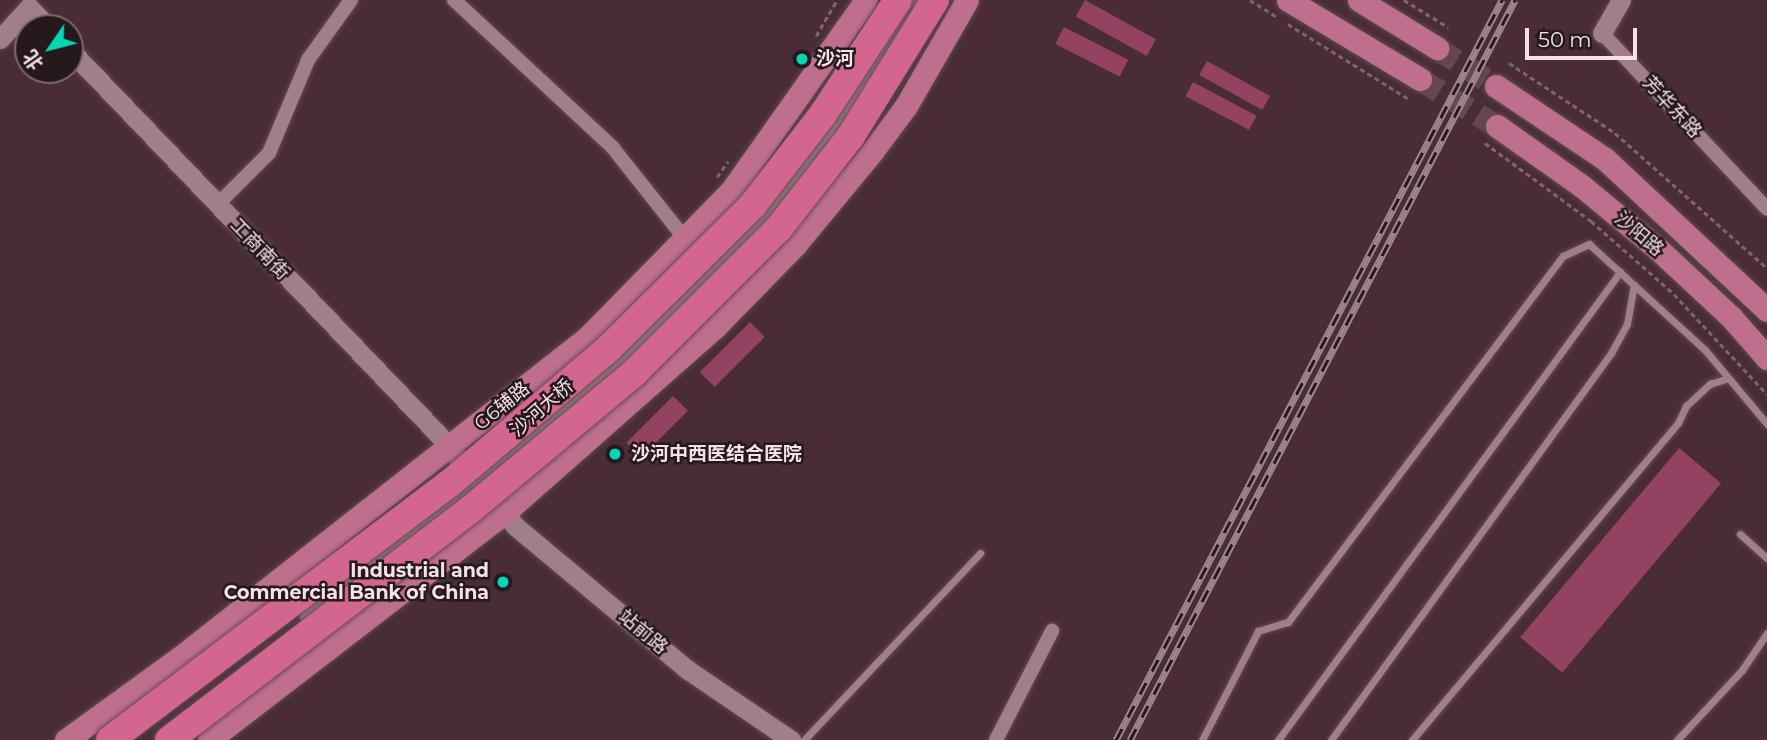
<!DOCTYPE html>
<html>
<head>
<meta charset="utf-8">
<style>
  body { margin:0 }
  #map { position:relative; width:1767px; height:740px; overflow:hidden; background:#492c36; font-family:Montserrat,"Noto Sans SC",sans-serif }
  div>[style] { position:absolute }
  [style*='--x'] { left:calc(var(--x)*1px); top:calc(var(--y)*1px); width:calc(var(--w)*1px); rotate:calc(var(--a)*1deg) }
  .building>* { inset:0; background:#944262; transform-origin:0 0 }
  .primary-tunnel>* { height:23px; margin-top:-11.5px; transform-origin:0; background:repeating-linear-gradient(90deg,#634751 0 23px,transparent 0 34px) }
  .path>* { height:2.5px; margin-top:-1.25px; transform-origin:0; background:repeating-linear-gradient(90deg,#7e646d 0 5px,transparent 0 8.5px) }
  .roads { filter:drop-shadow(0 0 2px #624952) drop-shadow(0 0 2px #624952) }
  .service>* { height:7px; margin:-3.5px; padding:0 3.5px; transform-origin:3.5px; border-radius:3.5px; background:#a17f8a }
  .minor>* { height:14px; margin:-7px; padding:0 7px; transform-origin:7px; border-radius:7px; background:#a17f8a }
  .tertiary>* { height:19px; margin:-9.5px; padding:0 9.5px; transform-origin:9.5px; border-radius:9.5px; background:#a17f8a }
  .primary>* { height:23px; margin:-11.5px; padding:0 11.5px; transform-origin:11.5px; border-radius:11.5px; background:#bf6f8e }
  .rail>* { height:7px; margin-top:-3.5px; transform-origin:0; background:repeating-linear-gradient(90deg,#26191d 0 13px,#9f868e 0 26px); box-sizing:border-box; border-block:2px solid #9f868e }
  .bridges { filter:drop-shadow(0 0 2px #624952) drop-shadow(0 0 2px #624952) }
  .motorway-bridge>* { height:28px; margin:-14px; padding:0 14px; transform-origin:14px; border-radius:14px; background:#d36591 }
  .dots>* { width:19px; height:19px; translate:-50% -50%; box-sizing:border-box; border:4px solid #26191d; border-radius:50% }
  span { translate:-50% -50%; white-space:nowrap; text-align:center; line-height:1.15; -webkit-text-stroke:5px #26191d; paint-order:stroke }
  .poi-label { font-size:19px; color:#f5e1e7; font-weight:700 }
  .left { translate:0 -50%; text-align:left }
  .right { translate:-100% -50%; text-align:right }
  .street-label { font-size:19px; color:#f5e1e7 }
  .north { position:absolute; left:14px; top:14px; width:70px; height:70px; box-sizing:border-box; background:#26191d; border:2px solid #79696e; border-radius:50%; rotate:235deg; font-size:19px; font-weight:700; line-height:28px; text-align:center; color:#f5e1e7 }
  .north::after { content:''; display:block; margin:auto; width:24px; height:32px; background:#06d5b6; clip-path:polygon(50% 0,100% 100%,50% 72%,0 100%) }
  .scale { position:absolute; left:1525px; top:28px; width:112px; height:32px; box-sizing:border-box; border:4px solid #f5e1e7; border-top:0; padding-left:9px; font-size:21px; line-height:24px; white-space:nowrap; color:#f5e1e7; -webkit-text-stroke:5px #26191d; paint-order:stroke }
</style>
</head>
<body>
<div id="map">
  <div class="building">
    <div style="left:1085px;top:0;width:81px;height:19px;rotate:29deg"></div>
    <div style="left:1064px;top:27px;width:72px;height:19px;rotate:27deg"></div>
    <div style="left:1207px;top:61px;width:72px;height:16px;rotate:29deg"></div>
    <div style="left:1193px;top:82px;width:72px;height:16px;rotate:28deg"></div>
    <div style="left:750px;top:322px;width:21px;height:71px;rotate:45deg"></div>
    <div style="left:673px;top:396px;width:21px;height:66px;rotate:45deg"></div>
    <div style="left:1679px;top:448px;width:55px;height:247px;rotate:40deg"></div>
  </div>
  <div class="primary-tunnel">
    <div style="--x:1437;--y:48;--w:70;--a:32.8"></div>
    <div style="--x:1420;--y:79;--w:90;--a:31.4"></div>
  </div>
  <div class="path">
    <div style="--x:1250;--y:0;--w:32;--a:32"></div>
    <div style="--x:1404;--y:0;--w:52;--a:31.5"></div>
    <div style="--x:1288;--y:24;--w:142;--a:31.8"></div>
    <div style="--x:816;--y:36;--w:42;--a:-59.7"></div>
    <div style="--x:1509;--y:63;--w:127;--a:33.4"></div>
    <div style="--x:1615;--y:133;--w:203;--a:41.6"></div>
    <div style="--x:1485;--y:143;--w:132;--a:36.3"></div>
    <div style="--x:1591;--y:221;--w:111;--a:41.3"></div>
    <div style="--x:1674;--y:294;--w:137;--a:47.1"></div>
    <div style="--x:717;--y:177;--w:19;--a:-55"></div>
  </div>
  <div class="roads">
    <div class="service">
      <div style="--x:1740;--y:534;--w:36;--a:42"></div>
      <div style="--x:804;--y:740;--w:257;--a:-46.7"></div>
      <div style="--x:1202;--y:740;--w:123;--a:-62.8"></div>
      <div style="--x:1258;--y:631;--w:31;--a:-17"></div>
      <div style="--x:1288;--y:622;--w:458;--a:-53.1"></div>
      <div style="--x:1563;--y:256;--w:29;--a:-25"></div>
      <div style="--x:1589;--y:244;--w:157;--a:42.4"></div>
      <div style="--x:1705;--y:350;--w:97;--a:50"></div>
      <div style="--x:1278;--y:740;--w:580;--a:-53.84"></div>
      <div style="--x:1331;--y:740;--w:478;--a:-54.1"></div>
      <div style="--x:1611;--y:353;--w:33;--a:-61"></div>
      <div style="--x:1627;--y:324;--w:40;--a:-80"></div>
      <div style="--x:1412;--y:740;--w:414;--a:-50"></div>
      <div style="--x:1678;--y:423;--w:19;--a:-65"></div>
      <div style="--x:1686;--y:406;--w:33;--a:-43"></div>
      <div style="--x:1710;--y:384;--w:19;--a:-18"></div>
      <div style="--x:1677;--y:740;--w:96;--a:-47.1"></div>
      <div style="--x:1742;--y:670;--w:45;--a:-56"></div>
    </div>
    <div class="minor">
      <div style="--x:454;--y:0;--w:217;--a:42.9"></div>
      <div style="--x:613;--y:148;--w:117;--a:51.6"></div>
      <div style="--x:1602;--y:33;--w:241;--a:46.8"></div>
      <div style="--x:218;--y:204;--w:72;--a:-45"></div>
      <div style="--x:269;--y:153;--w:101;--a:-67.2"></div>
      <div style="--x:308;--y:60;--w:74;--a:-54.4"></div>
      <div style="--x:307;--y:617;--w:308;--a:-38.5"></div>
      <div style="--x:548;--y:425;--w:176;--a:-42.2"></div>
      <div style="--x:678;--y:307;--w:180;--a:-47.5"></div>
      <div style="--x:800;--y:174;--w:210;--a:-55.9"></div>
      <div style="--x:996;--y:740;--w:123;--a:-62.8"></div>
    </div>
    <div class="tertiary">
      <div style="--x:1602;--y:33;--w:38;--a:-60"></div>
      <div style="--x:0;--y:39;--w:43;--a:-47.8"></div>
      <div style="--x:29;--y:7;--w:29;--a:46"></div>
      <div style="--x:70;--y:50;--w:530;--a:46.22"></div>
      <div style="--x:437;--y:433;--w:121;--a:50"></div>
      <div style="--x:515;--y:526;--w:225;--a:39.8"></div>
      <div style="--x:688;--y:670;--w:125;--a:34.2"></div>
    </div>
    <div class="primary">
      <div style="--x:1288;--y:0;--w:154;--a:30.9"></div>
      <div style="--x:1359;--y:0;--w:92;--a:31.6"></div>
      <div style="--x:1496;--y:86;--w:131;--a:33.8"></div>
      <div style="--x:1605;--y:159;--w:221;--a:43"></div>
      <div style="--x:1497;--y:126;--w:105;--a:35.3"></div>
      <div style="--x:1583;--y:187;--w:97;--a:39.6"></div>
      <div style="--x:1658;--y:249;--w:100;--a:43"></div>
      <div style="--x:1731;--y:317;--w:55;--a:48.7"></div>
      <div style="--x:66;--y:740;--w:138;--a:-35.9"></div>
      <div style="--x:178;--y:659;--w:521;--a:-38.14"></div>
      <div style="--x:588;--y:337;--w:206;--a:-45.6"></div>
      <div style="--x:732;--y:190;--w:232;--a:-54.8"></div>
      <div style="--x:209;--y:740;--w:372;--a:-37.6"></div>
      <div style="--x:504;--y:513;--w:281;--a:-41.4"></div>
      <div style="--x:715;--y:327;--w:115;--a:-45.7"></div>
      <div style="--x:795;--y:245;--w:124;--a:-50.5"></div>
      <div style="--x:874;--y:149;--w:54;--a:-53.3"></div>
      <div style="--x:906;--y:106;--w:122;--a:-60.1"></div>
    </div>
  </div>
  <div class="rail">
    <div style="--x:1116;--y:740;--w:835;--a:-62.45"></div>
    <div style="--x:1130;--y:740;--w:834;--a:-62.51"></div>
  </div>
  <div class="bridges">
    <div class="motorway-bridge">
      <div style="--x:110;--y:740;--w:426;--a:-37.1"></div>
      <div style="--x:450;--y:483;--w:209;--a:-40.3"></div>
      <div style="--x:609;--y:348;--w:202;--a:-44.8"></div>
      <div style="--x:752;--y:206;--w:116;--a:-52.3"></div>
      <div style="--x:823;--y:114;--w:136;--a:-56.7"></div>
      <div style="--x:169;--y:740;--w:380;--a:-37.4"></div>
      <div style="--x:471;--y:509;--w:212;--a:-39.8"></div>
      <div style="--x:634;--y:373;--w:205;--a:-45"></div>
      <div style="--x:779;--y:228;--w:117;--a:-52"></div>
      <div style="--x:851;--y:136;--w:160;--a:-58.3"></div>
    </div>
  </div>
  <div class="dots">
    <div style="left:802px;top:59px;background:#06d5b6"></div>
    <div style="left:615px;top:454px;background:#06d5b6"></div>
    <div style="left:503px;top:582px;background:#06d5b6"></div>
  </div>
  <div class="poi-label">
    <span class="left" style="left:816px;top:59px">沙河</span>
    <span class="left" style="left:631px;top:454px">沙河中西医结合医院</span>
    <span class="right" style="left:489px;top:582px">Industrial and<br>Commercial Bank of China</span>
  </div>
  <div class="street-label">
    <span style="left:1672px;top:107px;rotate:47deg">芳华东路</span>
    <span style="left:1639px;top:234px;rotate:40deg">沙阳路</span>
    <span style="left:260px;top:249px;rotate:46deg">工商南街</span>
    <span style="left:502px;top:406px;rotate:-39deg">G6辅路</span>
    <span style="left:542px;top:408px;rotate:-41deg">沙河大桥</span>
    <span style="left:643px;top:632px;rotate:40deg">站前路</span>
  </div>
  <div class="north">北</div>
  <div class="scale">50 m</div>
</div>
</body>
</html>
